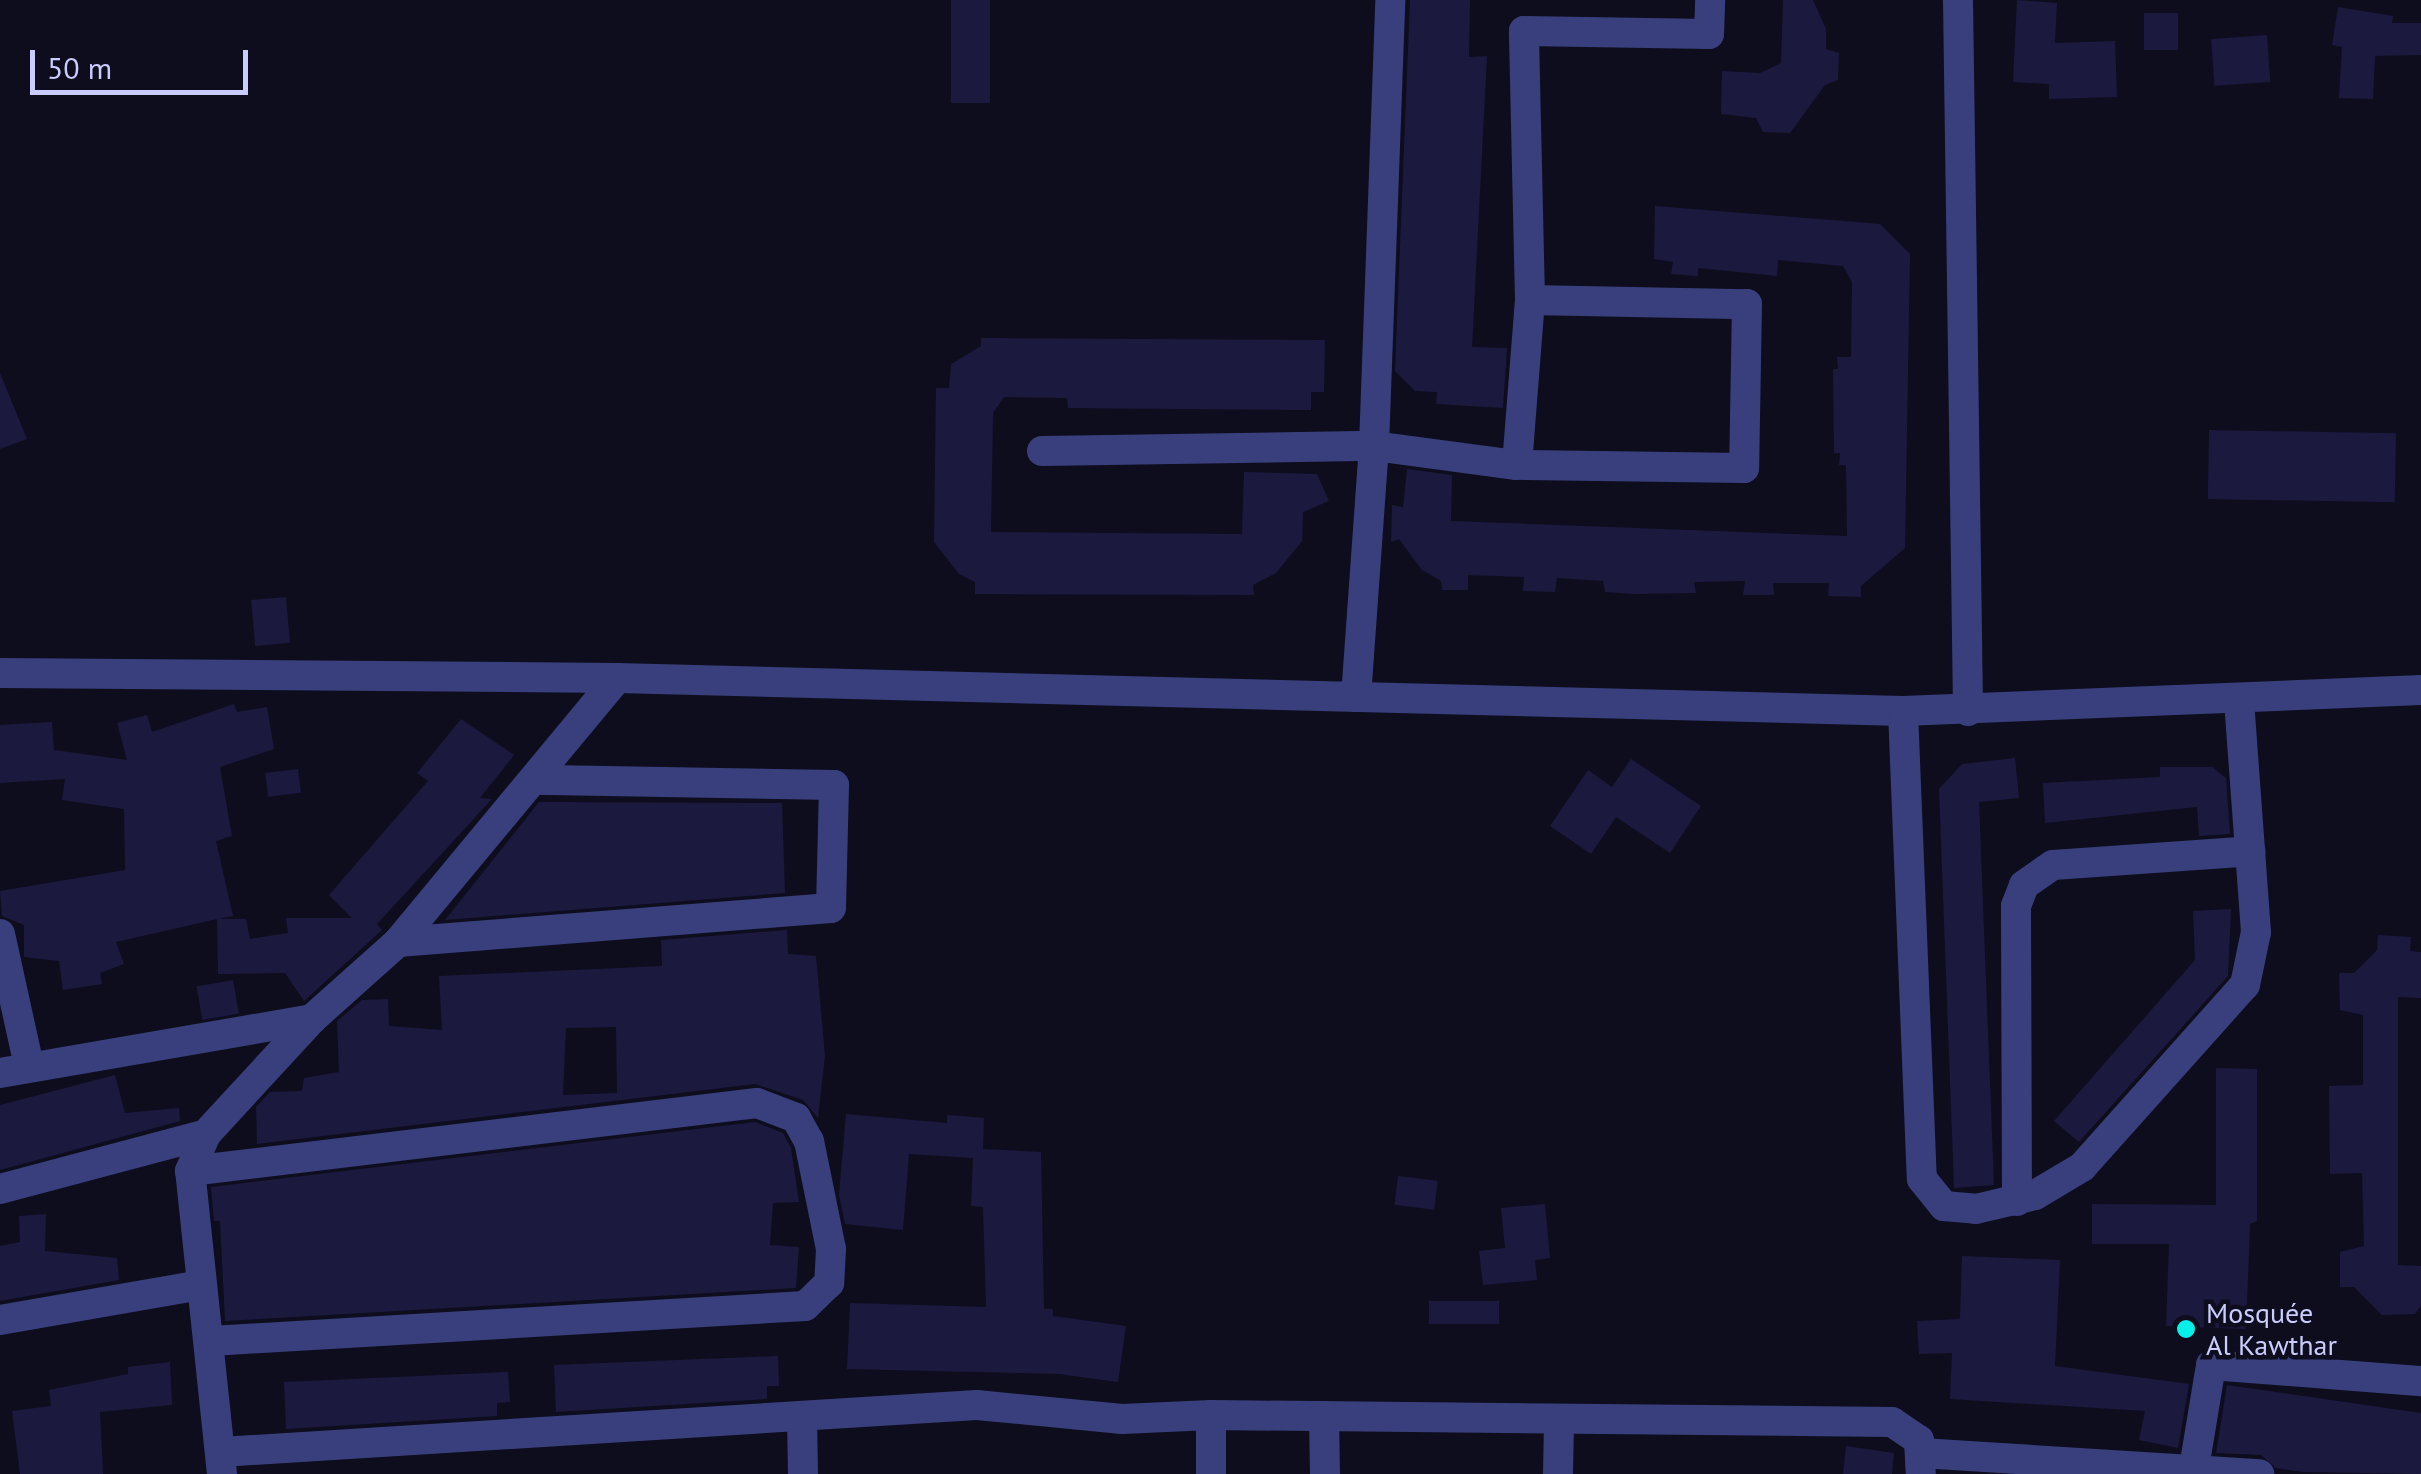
<!DOCTYPE html>
<html>
<head>
<meta charset="utf-8">
<style>
  body { margin:0 }
  #map { position:relative; width:2421px; height:1474px; overflow:hidden; background:#0d0d1e; font-family:"PT Sans",sans-serif }
  div>[style] { position:absolute }
  [style*='--x'] { left:calc(var(--x)*1px); top:calc(var(--y)*1px); width:calc(var(--w)*1px); rotate:calc(var(--a)*1deg) }
  .building>* { inset:0; background:#1c193f; transform-origin:0 0 }
  .minor>* { height:30px; margin:-15px; padding:0 15px; transform-origin:15px; border-radius:15px; background:#393f7c }
  .dots>* { width:28px; height:28px; translate:-50% -50%; box-sizing:border-box; border:5px solid #0d0d1e; border-radius:50% }
  span { translate:-50% -50%; white-space:nowrap; text-align:center; line-height:1.15; -webkit-text-stroke:9px #0d0d1e; paint-order:stroke }
  .poi-label { font-size:28px; color:#cbccfe }
  .left { translate:0 -50%; text-align:left }
  .scale { position:absolute; left:30px; top:50px; width:218px; height:45px; box-sizing:border-box; border:5px solid #cbccfe; border-top:0; padding-left:12px; font-size:30px; line-height:35px; white-space:nowrap; color:#cbccfe; -webkit-text-stroke:8px #0d0d1e; paint-order:stroke }
</style>
</head>
<body>
<div id="map">
  <div class="building">
    <div style="left:951px;top:0;width:39px;height:103px"></div>
    <div style="clip-path:polygon(1410px 0,1470px 0,1469px 57px,1487px 56px,1472px 347px,1507px 348px,1503px 408px,1436px 404px,1437px 392px,1415px 391px,1395px 371px)"></div>
    <div style="clip-path:polygon(1783px 0,1813px 0,1826px 29px,1826px 49px,1839px 53px,1838px 80px,1825px 85px,1790px 133px,1763px 132px,1756px 118px,1721px 114px,1722px 71px,1760px 73px,1781px 63px)"></div>
    <div style="clip-path:polygon(2017px 0,2057px 3px,2055px 43px,2115px 41px,2117px 97px,2049px 99px,2049px 84px,2013px 82px)"></div>
    <div style="clip-path:polygon(2338px 7px,2393px 16px,2392px 23px,2421px 23px,2421px 55px,2375px 56px,2373px 99px,2339px 98px,2342px 47px,2332px 45px)"></div>
    <div style="left:2144px;top:13px;width:34px;height:37px"></div>
    <div style="left:2267px;top:35px;width:47px;height:56px;rotate:86deg"></div>
    <div style="clip-path:polygon(1655px 206px,1880px 224px,1910px 254px,1905px 548px,1861px 586px,1861px 597px,1828px 596px,1829px 583px,1773px 583px,1774px 595px,1743px 595px,1745px 581px,1694px 582px,1696px 593px,1635px 594px,1605px 592px,1603px 581px,1557px 578px,1555px 592px,1523px 591px,1524px 577px,1468px 575px,1468px 590px,1442px 590px,1441px 581px,1422px 570px,1399px 539px,1391px 542px,1392px 505px,1403px 507px,1407px 469px,1452px 475px,1451px 521px,1847px 536px,1846px 465px,1839px 465px,1840px 453px,1834px 453px,1833px 369px,1838px 369px,1837px 357px,1851px 357px,1852px 282px,1843px 266px,1778px 260px,1777px 276px,1698px 268px,1698px 276px,1671px 274px,1673px 262px,1654px 259px)"></div>
    <div style="clip-path:polygon(981px 338px,1325px 340px,1324px 392px,1311px 392px,1311px 410px,1068px 408px,1067px 398px,1004px 397px,993px 413px,991px 532px,1242px 534px,1244px 472px,1317px 474px,1329px 501px,1303px 512px,1302px 541px,1276px 573px,1253px 585px,1254px 595px,975px 594px,975px 582px,959px 574px,934px 542px,936px 388px,949px 388px,951px 364px,981px 346px)"></div>
    <div style="clip-path:polygon(0 373px,27px 439px,0 449px)"></div>
    <div style="left:2209px;top:430px;width:187px;height:69px;rotate:1deg"></div>
    <div style="left:286px;top:597px;width:46px;height:35px;rotate:85deg"></div>
    <div style="clip-path:polygon(234px 704px,237px 712px,267px 707px,274px 749px,220px 767px,232px 836px,216px 841px,233px 916px,219px 919px,246px 919px,250px 939px,288px 933px,286px 918px,352px 918px,329px 895px,428px 781px,417px 773px,461px 719px,514px 755px,480px 798px,492px 799px,377px 924px,382px 930px,304px 1001px,285px 973px,218px 974px,217px 919px,116px 942px,124px 964px,100px 973px,102px 984px,63px 990px,59px 961px,24px 957px,24px 925px,2px 916px,0 891px,125px 870px,124px 809px,62px 800px,65px 779px,0 783px,0 725px,52px 722px,54px 750px,127px 760px,117px 723px,147px 715px,152px 732px)"></div>
    <div style="clip-path:polygon(2015px 758px,2019px 798px,1979px 802px,1994px 1185px,1954px 1188px,1939px 789px,1962px 764px)"></div>
    <div style="clip-path:polygon(1631px 759px,1701px 806px,1670px 853px,1616px 817px,1591px 854px,1550px 826px,1588px 770px,1612px 787px)"></div>
    <div style="clip-path:polygon(2160px 767px,2212px 767px,2226px 778px,2230px 834px,2199px 836px,2197px 807px,2045px 823px,2043px 783px,2160px 777px)"></div>
    <div style="left:298px;top:769px;width:24px;height:33px;rotate:83deg"></div>
    <div style="clip-path:polygon(539px 802px,782px 803px,785px 893px,445px 920px)"></div>
    <div style="clip-path:polygon(2231px 909px,2228px 976px,2079px 1142px,2054px 1121px,2195px 960px,2193px 911px)"></div>
    <div style="clip-path:polygon(evenodd,787px 930px,788px 954px,816px 956px,825px 1055px,818px 1118px,803px 1100px,755px 1084px,257px 1144px,256px 1107px,270px 1092px,302px 1091px,304px 1078px,339px 1072px,337px 1021px,362px 1000px,388px 999px,389px 1026px,442px 1030px,439px 976px,662px 966px,661px 940px,787px 930px,616px 1027px,617px 1093px,563px 1095px,566px 1028px,616px 1027px)"></div>
    <div style="clip-path:polygon(2378px 935px,2411px 937px,2410px 951px,2421px 952px,2421px 998px,2398px 997px,2398px 1265px,2421px 1266px,2421px 1305px,2415px 1314px,2382px 1315px,2354px 1287px,2340px 1287px,2340px 1252px,2364px 1246px,2362px 1173px,2330px 1174px,2329px 1086px,2363px 1085px,2363px 1015px,2340px 1010px,2339px 973px,2354px 973px,2377px 950px)"></div>
    <div style="left:233px;top:980px;width:34px;height:37px;rotate:80deg"></div>
    <div style="clip-path:polygon(2216px 1068px,2257px 1069px,2257px 1221px,2250px 1224px,2246px 1329px,2166px 1326px,2169px 1244px,2092px 1244px,2092px 1204px,2216px 1205px)"></div>
    <div style="clip-path:polygon(115px 1075px,125px 1113px,179px 1108px,180px 1121px,0 1170px,0 1105px)"></div>
    <div style="clip-path:polygon(846px 1114px,947px 1123px,947px 1115px,984px 1118px,983px 1149px,1041px 1152px,1044px 1309px,1053px 1309px,1053px 1316px,1126px 1326px,1118px 1382px,1059px 1374px,847px 1369px,850px 1303px,986px 1307px,983px 1207px,971px 1206px,973px 1158px,909px 1154px,903px 1230px,845px 1224px,839px 1195px)"></div>
    <div style="clip-path:polygon(755px 1122px,783px 1133px,791px 1148px,799px 1202px,773px 1203px,770px 1245px,799px 1247px,796px 1288px,225px 1321px,220px 1221px,214px 1221px,211px 1187px)"></div>
    <div style="left:1398px;top:1176px;width:40px;height:29px;rotate:7deg"></div>
    <div style="clip-path:polygon(1545px 1204px,1550px 1258px,1535px 1260px,1537px 1280px,1483px 1285px,1479px 1251px,1505px 1248px,1501px 1208px)"></div>
    <div style="clip-path:polygon(46px 1214px,45px 1251px,117px 1258px,119px 1280px,0 1301px,0 1246px,20px 1242px,19px 1216px)"></div>
    <div style="clip-path:polygon(1962px 1256px,2060px 1260px,2055px 1366px,2189px 1384px,2178px 1448px,2139px 1440px,2145px 1411px,1950px 1399px,1952px 1353px,1919px 1354px,1917px 1321px,1960px 1319px)"></div>
    <div style="left:1429px;top:1301px;width:70px;height:23px"></div>
    <div style="clip-path:polygon(778px 1356px,779px 1386px,767px 1386px,767px 1399px,556px 1412px,554px 1365px)"></div>
    <div style="clip-path:polygon(170px 1362px,172px 1405px,100px 1412px,103px 1474px,20px 1474px,12px 1411px,51px 1406px,49px 1390px,128px 1374px,128px 1367px)"></div>
    <div style="clip-path:polygon(508px 1372px,510px 1402px,497px 1403px,497px 1416px,286px 1429px,284px 1382px)"></div>
    <div style="clip-path:polygon(2227px 1385px,2421px 1413px,2421px 1474px,2303px 1472px,2276px 1468px,2261px 1455px,2216px 1453px)"></div>
    <div style="clip-path:polygon(1846px 1446px,1894px 1453px,1892px 1474px,1843px 1474px)"></div>
  </div>
  <div class="minor">
    <div style="--x:1958;--y:0;--w:711;--a:89.19"></div>
    <div style="--x:1530;--y:300;--w:217;--a:1.1"></div>
    <div style="--x:1747;--y:304;--w:164;--a:91"></div>
    <div style="--x:1744;--y:468;--w:227;--a:-179.2"></div>
    <div style="--x:1517;--y:465;--w:166;--a:-85.5"></div>
    <div style="--x:1530;--y:300;--w:269;--a:-91.3"></div>
    <div style="--x:1524;--y:31;--w:185;--a:0.9"></div>
    <div style="--x:1709;--y:34;--w:34;--a:-88"></div>
    <div style="--x:1042;--y:451;--w:332;--a:-0.9"></div>
    <div style="--x:1374;--y:446;--w:144;--a:7.6"></div>
    <div style="--x:0;--y:673;--w:617;--a:0.46"></div>
    <div style="--x:617;--y:678;--w:1286;--a:1.47"></div>
    <div style="--x:1903;--y:711;--w:518;--a:-2.32"></div>
    <div style="--x:1356;--y:697;--w:252;--a:-85.9"></div>
    <div style="--x:1374;--y:446;--w:446;--a:-87.9"></div>
    <div style="--x:1903;--y:711;--w:468;--a:87.7"></div>
    <div style="--x:1922;--y:1179;--w:35;--a:51"></div>
    <div style="--x:1944;--y:1206;--w:32;--a:5"></div>
    <div style="--x:1976;--y:1209;--w:61;--a:-13.3"></div>
    <div style="--x:2035;--y:1195;--w:55;--a:-30.8"></div>
    <div style="--x:2082;--y:1167;--w:244;--a:-48.2"></div>
    <div style="--x:2245;--y:985;--w:54;--a:-78.3"></div>
    <div style="--x:2256;--y:932;--w:235;--a:-94.2"></div>
    <div style="--x:0;--y:934;--w:135;--a:77.6"></div>
    <div style="--x:398;--y:942;--w:434;--a:-4.5"></div>
    <div style="--x:831;--y:908;--w:123;--a:-88.6"></div>
    <div style="--x:834;--y:785;--w:300;--a:-179"></div>
    <div style="--x:0;--y:1073;--w:317;--a:-9.8"></div>
    <div style="--x:190;--y:1171;--w:571;--a:-6.84"></div>
    <div style="--x:757;--y:1103;--w:42;--a:21"></div>
    <div style="--x:796;--y:1118;--w:26;--a:61"></div>
    <div style="--x:809;--y:1141;--w:110;--a:78.5"></div>
    <div style="--x:831;--y:1249;--w:34;--a:93"></div>
    <div style="--x:829;--y:1283;--w:33;--a:136"></div>
    <div style="--x:805;--y:1306;--w:595;--a:176.63"></div>
    <div style="--x:0;--y:1189;--w:213;--a:-14.9"></div>
    <div style="--x:2017;--y:1201;--w:295;--a:-90.2"></div>
    <div style="--x:2016;--y:906;--w:22;--a:-69"></div>
    <div style="--x:2024;--y:885;--w:35;--a:-35"></div>
    <div style="--x:2053;--y:865;--w:198;--a:-4"></div>
    <div style="--x:0;--y:1320;--w:204;--a:-9.9"></div>
    <div style="--x:1211;--y:1415;--w:681;--a:0.59"></div>
    <div style="--x:1892;--y:1422;--w:32;--a:34"></div>
    <div style="--x:1919;--y:1440;--w:34;--a:87"></div>
    <div style="--x:802;--y:1416;--w:58;--a:89"></div>
    <div style="--x:1324;--y:1416;--w:58;--a:89"></div>
    <div style="--x:221;--y:1452;--w:757;--a:-3.56"></div>
    <div style="--x:977;--y:1405;--w:146;--a:5.5"></div>
    <div style="--x:1122;--y:1419;--w:89;--a:-2.6"></div>
    <div style="--x:1211;--y:1415;--w:59;--a:90"></div>
    <div style="--x:1921;--y:1453;--w:339;--a:3.6"></div>
    <div style="--x:2194;--y:1468;--w:104;--a:-80.6"></div>
    <div style="--x:2211;--y:1365;--w:211;--a:4.4"></div>
    <div style="--x:222;--y:1474;--w:305;--a:-96"></div>
    <div style="--x:190;--y:1171;--w:40;--a:-66.6"></div>
    <div style="--x:206;--y:1134;--w:156;--a:-47.3"></div>
    <div style="--x:312;--y:1019;--w:115;--a:-41.8"></div>
    <div style="--x:398;--y:942;--w:343;--a:-50.3"></div>
    <div style="--x:1558;--y:1474;--w:54;--a:-88.9"></div>
  </div>
  <div class="dots">
    <div style="left:2186px;top:1329px;background:#06efe9"></div>
  </div>
  <div class="poi-label">
    <span class="left" style="left:2206px;top:1329px">Mosquée<br>Al Kawthar</span>
  </div>
  <div class="scale">50 m</div>
</div>
</body>
</html>
